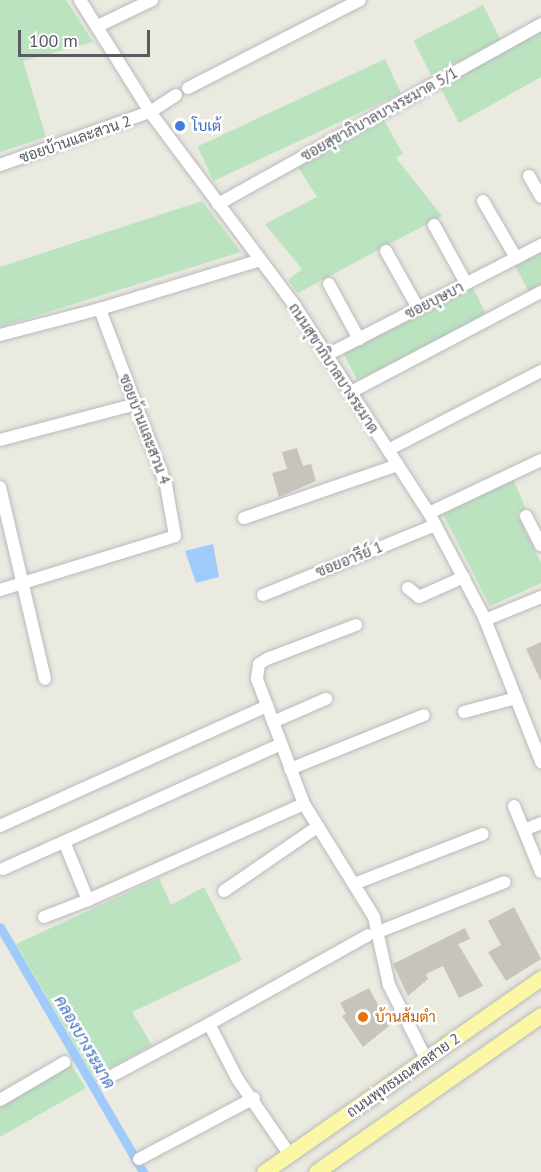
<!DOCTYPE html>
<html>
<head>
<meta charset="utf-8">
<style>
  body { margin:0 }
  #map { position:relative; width:541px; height:1172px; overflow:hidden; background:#ebeae0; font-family:"PT Sans",Sarabun,sans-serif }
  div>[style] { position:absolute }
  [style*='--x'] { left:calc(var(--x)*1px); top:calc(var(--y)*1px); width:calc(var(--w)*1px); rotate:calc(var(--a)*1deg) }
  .green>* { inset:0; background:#bce3c0; transform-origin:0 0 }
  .water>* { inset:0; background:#9fcbfc }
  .canal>* { height:9px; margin:-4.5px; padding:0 4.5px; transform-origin:4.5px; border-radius:4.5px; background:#9fcbfc }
  .building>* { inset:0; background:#c6c4bd }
  .roads { filter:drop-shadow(0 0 2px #b8b9bf) drop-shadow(0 0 2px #b8b9bf) }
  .minor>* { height:12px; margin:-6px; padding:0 6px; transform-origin:6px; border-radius:6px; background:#fff }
  .major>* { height:15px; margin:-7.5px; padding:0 7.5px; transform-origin:7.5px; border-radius:7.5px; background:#fcf7a4 }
  .dots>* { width:16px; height:16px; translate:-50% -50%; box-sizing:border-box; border:3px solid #fff; border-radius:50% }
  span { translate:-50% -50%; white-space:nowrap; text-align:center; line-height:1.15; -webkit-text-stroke:5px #fff; paint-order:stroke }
  .street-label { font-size:15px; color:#595b61 }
  .shop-label { font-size:15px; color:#366cbe }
  .left { translate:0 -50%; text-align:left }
  .food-label { font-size:15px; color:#c56008 }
  .water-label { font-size:16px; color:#4373be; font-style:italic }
  .scale { position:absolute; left:18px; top:30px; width:132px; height:27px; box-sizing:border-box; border:3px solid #595b61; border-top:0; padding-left:8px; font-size:18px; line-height:21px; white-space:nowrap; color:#595b61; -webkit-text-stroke:4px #fff; paint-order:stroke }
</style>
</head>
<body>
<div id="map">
  <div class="green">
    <div style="clip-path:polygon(0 0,66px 0,93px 42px,23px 61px,46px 137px,0 152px)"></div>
    <div style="left:483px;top:5px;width:39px;height:78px;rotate:63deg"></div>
    <div style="clip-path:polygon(541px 29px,541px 77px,459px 123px,440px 87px)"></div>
    <div style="left:385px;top:59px;width:38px;height:207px;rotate:65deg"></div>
    <div style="clip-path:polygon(383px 118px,403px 154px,396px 158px,442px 216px,298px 293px,288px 280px,302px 269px,265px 224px,317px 197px,298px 167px)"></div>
    <div style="clip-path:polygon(202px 201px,241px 252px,0 327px,0 267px)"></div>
    <div style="clip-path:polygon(541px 252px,541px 285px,529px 292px,515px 266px)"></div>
    <div style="left:473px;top:288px;width:30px;height:145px;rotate:63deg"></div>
    <div style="clip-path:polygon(512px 477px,526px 509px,517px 514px,541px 563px,541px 583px,490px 606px,442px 512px)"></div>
    <div style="clip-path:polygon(159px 878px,171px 905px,204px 887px,242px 960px,132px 1012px,152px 1045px,94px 1077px,16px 944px)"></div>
    <div style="clip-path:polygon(66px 1057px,86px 1088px,0 1137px,0 1096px)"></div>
  </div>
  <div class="water">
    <div style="clip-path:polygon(213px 544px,219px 577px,196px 583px,185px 551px)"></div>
  </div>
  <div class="canal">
    <div style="--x:0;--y:927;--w:284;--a:59.7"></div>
  </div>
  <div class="building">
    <div style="clip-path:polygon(297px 448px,303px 466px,311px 464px,316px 481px,279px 497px,272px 473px,287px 469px,282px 452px)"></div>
    <div style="clip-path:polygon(541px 642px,541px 681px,526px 649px)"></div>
    <div style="clip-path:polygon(514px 907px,541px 959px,506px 981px,488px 952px,501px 945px,488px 921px)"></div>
    <div style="clip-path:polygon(465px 928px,470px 939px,458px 944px,483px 986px,459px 998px,443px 966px,426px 974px,428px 979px,408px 996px,393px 964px)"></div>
    <div style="clip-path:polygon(369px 988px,389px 1026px,363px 1047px,342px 1016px,346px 1014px,340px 1003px)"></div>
  </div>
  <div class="roads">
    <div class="minor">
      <div style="--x:80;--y:0;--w:132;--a:58"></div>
      <div style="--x:150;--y:112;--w:242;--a:53.2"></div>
      <div style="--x:295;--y:306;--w:247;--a:57.1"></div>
      <div style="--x:429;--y:513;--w:118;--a:62.1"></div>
      <div style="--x:484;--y:617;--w:156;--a:68.5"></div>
      <div style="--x:98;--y:26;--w:60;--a:-25.7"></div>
      <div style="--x:188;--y:88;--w:193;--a:-27.1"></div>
      <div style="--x:0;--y:165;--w:159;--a:-19.5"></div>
      <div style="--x:150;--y:112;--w:31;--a:-33"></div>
      <div style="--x:529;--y:176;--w:24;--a:60"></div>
      <div style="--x:483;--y:201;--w:66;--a:59.9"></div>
      <div style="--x:218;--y:204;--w:370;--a:-29.1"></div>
      <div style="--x:434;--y:225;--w:66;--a:61.1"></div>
      <div style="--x:386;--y:251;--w:65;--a:60.7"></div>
      <div style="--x:329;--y:284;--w:63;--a:61.4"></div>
      <div style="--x:0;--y:335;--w:103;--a:-14.6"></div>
      <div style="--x:327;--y:355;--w:241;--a:-27.2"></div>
      <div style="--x:351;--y:392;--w:215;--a:-27.8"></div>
      <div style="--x:0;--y:440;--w:141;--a:-14.8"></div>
      <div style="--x:388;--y:450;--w:172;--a:-27.3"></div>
      <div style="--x:0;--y:487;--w:197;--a:76.8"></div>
      <div style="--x:429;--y:513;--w:124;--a:-25.3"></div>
      <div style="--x:526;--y:516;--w:33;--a:63"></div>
      <div style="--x:244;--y:518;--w:163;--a:-19"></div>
      <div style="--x:408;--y:588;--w:14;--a:39"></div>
      <div style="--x:419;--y:597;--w:49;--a:-24"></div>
      <div style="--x:0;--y:590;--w:183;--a:-17.1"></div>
      <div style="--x:175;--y:536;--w:52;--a:-100"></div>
      <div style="--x:166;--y:485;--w:188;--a:-110.6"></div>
      <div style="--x:100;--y:309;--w:167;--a:-17"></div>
      <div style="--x:263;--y:595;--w:186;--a:-22.1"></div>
      <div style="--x:485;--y:620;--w:61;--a:-22.3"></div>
      <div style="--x:356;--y:625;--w:95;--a:159.1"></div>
      <div style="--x:267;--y:659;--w:9;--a:148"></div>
      <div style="--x:259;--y:664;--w:15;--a:98"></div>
      <div style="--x:257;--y:679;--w:134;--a:69.4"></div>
      <div style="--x:304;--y:804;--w:133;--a:58.2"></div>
      <div style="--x:374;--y:917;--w:70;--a:77.6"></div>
      <div style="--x:389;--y:985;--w:83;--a:63.4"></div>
      <div style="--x:464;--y:712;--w:54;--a:-15.1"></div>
      <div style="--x:273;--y:722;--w:58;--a:-23.5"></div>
      <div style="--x:290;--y:769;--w:144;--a:-21.9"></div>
      <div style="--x:514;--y:806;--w:71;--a:67.8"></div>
      <div style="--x:0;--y:826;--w:293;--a:-24.2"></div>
      <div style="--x:524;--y:830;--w:18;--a:-22"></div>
      <div style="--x:65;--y:844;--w:61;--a:67.7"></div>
      <div style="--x:88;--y:900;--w:236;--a:-24"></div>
      <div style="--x:3;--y:869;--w:305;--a:-24.2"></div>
      <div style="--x:354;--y:884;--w:138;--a:-21.2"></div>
      <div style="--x:224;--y:891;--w:113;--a:-34.5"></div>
      <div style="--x:44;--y:917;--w:47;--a:-21.1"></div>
      <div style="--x:378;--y:932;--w:136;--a:-21.5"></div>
      <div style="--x:104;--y:1080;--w:119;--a:-28.1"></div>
      <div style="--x:0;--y:1100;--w:75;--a:-30.3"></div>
      <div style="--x:290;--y:1155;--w:91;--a:-124.7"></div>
      <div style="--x:238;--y:1080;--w:63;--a:-117.4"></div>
      <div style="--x:209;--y:1024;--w:182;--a:-29.2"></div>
      <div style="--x:139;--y:1159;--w:130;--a:-27.9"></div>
    </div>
    <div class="major">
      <div style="--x:264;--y:1172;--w:338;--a:-35"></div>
      <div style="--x:316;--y:1172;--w:274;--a:-34.9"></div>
    </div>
  </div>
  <div class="dots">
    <div style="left:180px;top:126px;background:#3f7fe0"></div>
    <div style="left:363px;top:1017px;background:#e8710a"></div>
  </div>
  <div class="street-label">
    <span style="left:379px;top:114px;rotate:-29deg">ซอยสุขาภิบาลบางระมาด 5/1</span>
    <span style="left:75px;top:139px;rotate:-19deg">ซอยบ้านและสวน 2</span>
    <span style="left:434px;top:300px;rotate:-27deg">ซอยบุษบา</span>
    <span style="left:334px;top:368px;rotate:57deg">ถนนสุขาภิบาลบางระมาด</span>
    <span style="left:145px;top:429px;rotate:69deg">ซอยบ้านและสวน 4</span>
    <span style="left:349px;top:559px;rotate:-22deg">ซอยอารีย์ 1</span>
    <span style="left:403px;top:1075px;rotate:-35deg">ถนนพุทธมณฑลสาย 2</span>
  </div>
  <div class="shop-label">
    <span class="left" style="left:192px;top:126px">โบเต้</span>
  </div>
  <div class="food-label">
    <span class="left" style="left:375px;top:1017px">บ้านส้มตำ</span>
  </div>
  <div class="water-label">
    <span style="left:85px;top:1042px;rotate:60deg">คลองบางระมาด</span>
  </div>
  <div class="scale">100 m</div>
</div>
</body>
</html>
